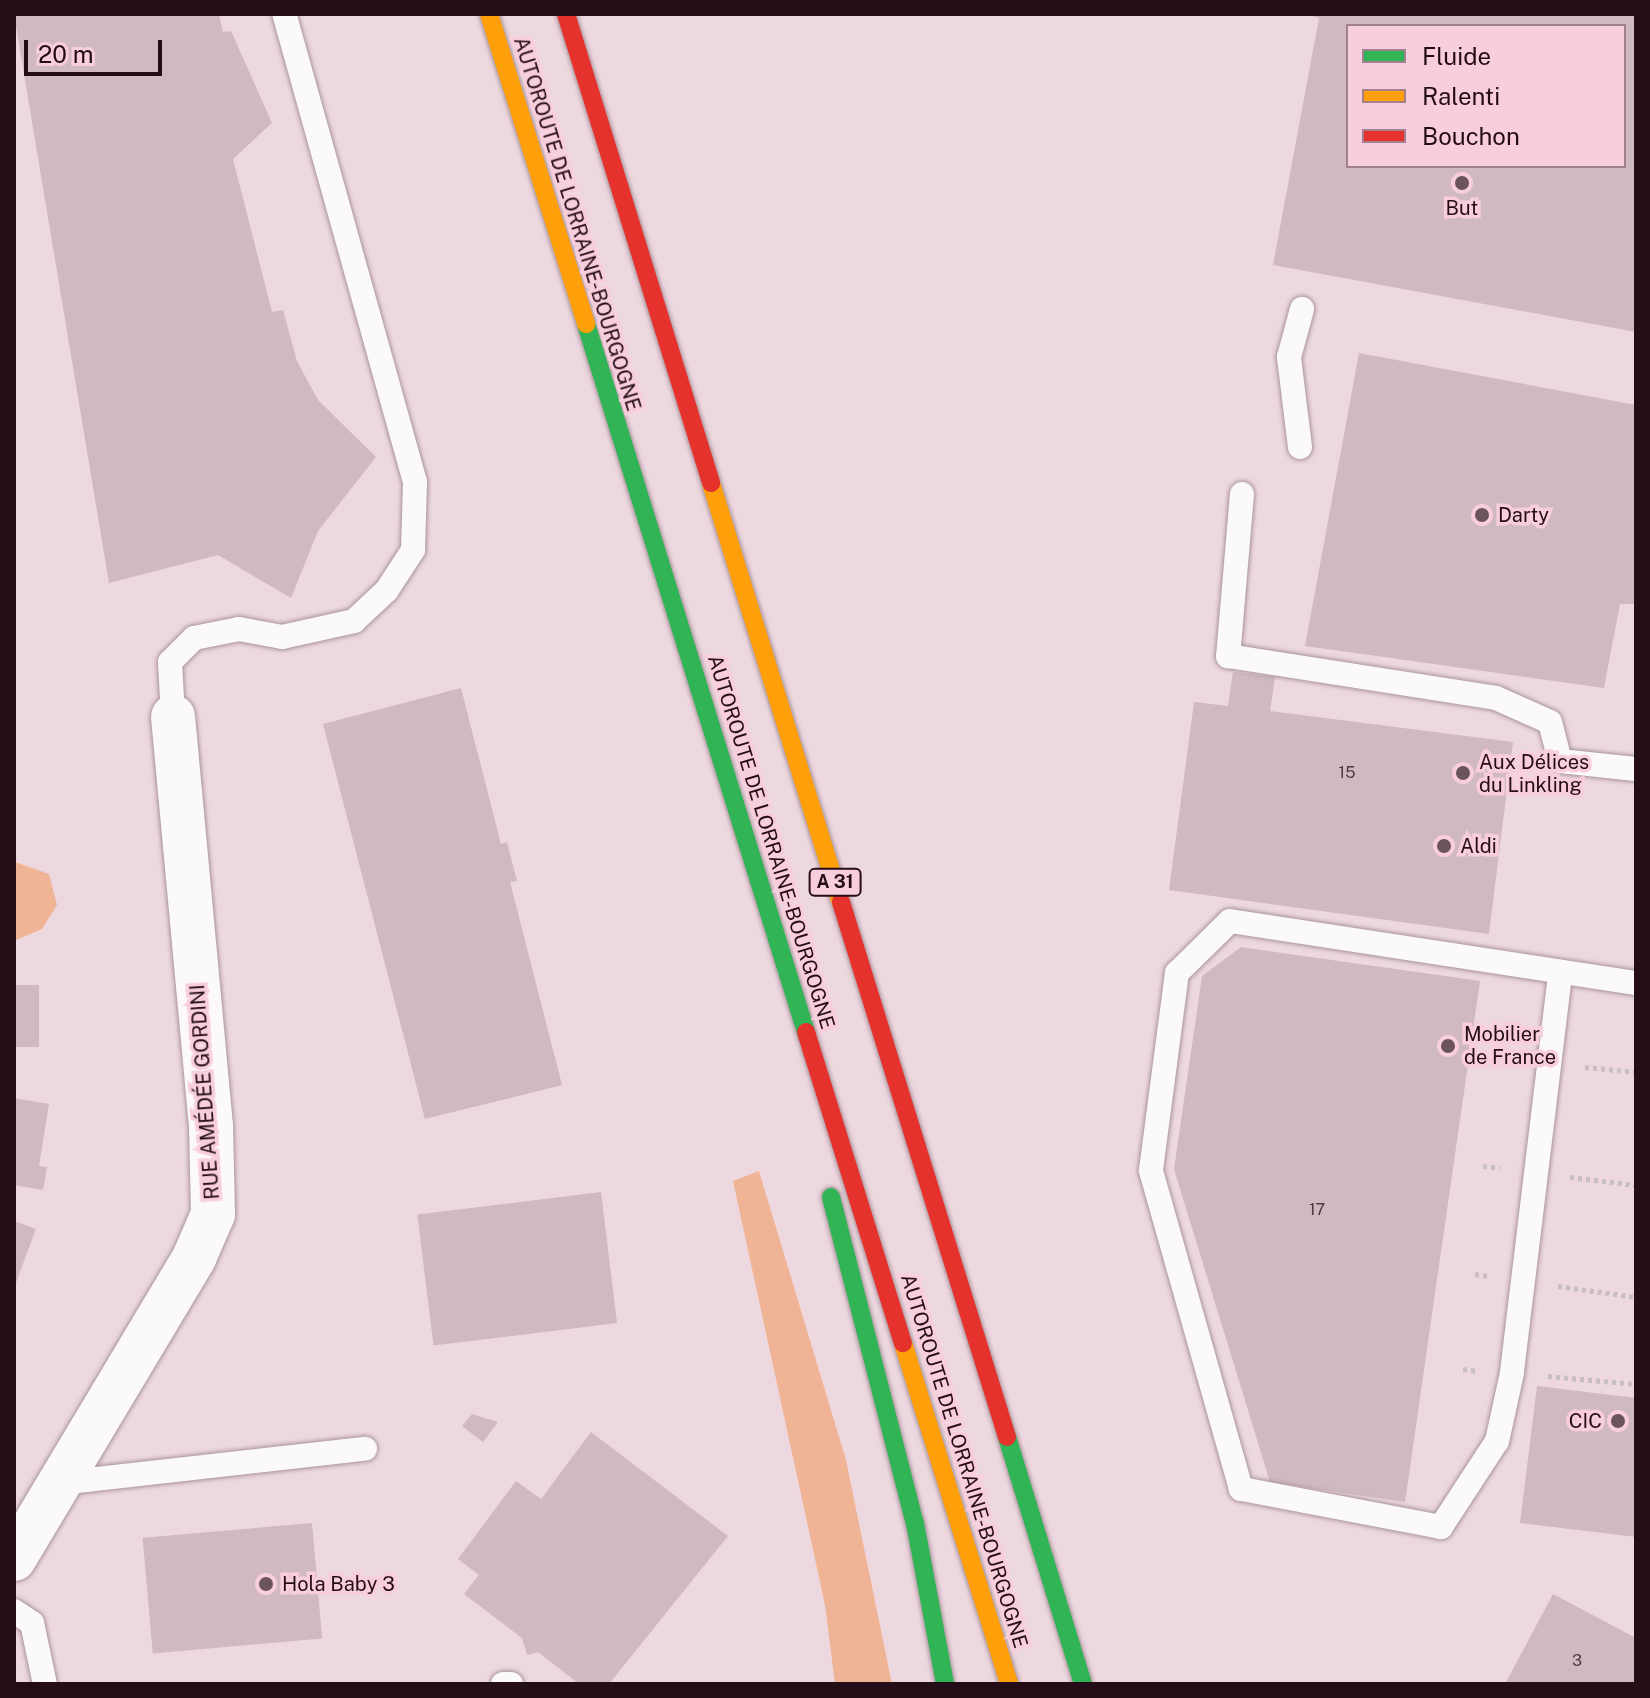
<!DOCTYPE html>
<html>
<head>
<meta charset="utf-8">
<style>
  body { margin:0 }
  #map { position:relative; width:1650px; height:1698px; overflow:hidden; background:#eed8e0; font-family:"Public Sans",sans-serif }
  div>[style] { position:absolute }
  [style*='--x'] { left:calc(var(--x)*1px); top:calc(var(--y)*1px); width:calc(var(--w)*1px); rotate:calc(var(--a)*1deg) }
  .green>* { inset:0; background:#efb496 }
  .building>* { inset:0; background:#d0b9c1; transform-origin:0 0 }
  .path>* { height:5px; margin-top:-2.5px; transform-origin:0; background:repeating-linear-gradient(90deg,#c8bfc2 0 4px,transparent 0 8px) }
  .roads { filter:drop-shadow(0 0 2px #aa959d) drop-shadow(0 0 2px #aa959d) }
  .lane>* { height:24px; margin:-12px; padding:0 12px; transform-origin:12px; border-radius:12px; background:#fcf9fa }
  .street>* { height:44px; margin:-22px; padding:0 22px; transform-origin:22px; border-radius:22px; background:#fcf9fa }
  .fast>* { height:18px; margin:-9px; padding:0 9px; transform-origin:9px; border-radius:9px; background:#30b455 }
  .slow>* { height:18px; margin:-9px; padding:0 9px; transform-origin:9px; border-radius:9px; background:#ff9f0a }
  .jam>* { height:18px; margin:-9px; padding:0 9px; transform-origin:9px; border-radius:9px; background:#e5322d }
  .dots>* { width:22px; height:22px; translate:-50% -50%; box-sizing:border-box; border:4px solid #f8cedd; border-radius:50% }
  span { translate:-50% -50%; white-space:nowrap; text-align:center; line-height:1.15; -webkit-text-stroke:7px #f8cedd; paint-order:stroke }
  .number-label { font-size:16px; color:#503842 }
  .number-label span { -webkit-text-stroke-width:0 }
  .shield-label span { padding:2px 6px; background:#f8cedd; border:2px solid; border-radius:6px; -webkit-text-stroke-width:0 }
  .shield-label { font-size:18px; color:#250d17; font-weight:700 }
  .poi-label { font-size:20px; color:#250d17 }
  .left { translate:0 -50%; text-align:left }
  .right { translate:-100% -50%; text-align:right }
  .street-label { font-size:20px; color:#250d17 }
  .frame { position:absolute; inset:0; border:16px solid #250d17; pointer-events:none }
  .legend { position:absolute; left:1346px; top:24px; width:280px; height:144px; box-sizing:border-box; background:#f8cedd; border:2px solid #a4818e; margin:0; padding:10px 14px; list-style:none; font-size:24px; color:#250d17 }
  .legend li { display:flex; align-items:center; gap:16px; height:40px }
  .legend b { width:40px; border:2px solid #a4818e }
  .scale { position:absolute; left:24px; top:40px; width:138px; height:36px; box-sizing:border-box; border:4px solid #250d17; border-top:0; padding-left:10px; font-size:24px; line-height:28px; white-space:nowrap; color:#250d17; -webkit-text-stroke:6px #f8cedd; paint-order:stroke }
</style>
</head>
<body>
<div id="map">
  <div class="green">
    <div style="clip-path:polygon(15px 862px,49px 874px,57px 905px,42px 929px,14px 941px)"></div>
    <div style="clip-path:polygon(759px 1171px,846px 1460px,892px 1684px,835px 1684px,825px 1605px,733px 1181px)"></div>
  </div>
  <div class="building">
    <div style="clip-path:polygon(14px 14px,219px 14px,223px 32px,231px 31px,272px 123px,233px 159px,272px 312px,283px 310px,297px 361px,318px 400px,376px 457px,318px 531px,291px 598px,218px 555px,109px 583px)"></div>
    <div style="clip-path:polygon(evenodd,1305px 14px,1636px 14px,1636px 332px,1273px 265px,1319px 18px,1305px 14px,1348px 26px,1624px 26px,1624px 166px,1348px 166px,1348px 26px)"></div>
    <div style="clip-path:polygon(1359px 353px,1636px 405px,1636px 604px,1620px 604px,1604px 688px,1305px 646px)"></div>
    <div style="clip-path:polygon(1233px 672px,1275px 677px,1270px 711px,1513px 742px,1489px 934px,1169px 890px,1194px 702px,1228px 706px)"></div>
    <div style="clip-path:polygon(461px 688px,501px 844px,507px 842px,517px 881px,510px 882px,562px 1085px,425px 1119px,323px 724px)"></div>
    <div style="clip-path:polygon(1241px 947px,1480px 981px,1405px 1502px,1270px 1482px,1181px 1192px,1174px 1169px,1202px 976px)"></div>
    <div style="left:14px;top:985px;width:25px;height:62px"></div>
    <div style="clip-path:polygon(14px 1098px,49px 1104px,39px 1166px,47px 1167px,43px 1190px,14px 1185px)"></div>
    <div style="left:601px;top:1192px;width:132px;height:185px;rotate:83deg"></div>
    <div style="clip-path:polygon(14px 1221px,36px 1229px,14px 1288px)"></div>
    <div style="clip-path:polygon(1537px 1386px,1636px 1398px,1636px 1537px,1520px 1523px)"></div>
    <div style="clip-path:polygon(472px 1414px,498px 1422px,483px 1442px,462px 1426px)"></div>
    <div style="clip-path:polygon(591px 1432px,728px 1536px,609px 1684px,579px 1684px,538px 1652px,527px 1655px,522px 1638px,464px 1594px,479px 1575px,458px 1559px,516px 1481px,541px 1499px)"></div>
    <div style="left:312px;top:1523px;width:116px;height:170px;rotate:85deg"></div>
    <div style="clip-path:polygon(1553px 1594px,1636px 1638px,1636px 1684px,1505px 1684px)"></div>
  </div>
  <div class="path">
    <div style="--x:1495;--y:1059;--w:21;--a:5"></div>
    <div style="--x:1585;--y:1067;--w:51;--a:5.6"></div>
    <div style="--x:1483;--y:1166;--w:17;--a:7"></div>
    <div style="--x:1570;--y:1177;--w:66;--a:6.9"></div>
    <div style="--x:1475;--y:1274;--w:13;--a:9"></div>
    <div style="--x:1558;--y:1286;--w:79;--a:8"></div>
    <div style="--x:1463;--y:1369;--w:15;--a:8"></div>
    <div style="--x:1548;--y:1376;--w:88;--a:5.2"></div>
  </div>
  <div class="roads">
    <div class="lane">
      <div style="--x:1300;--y:447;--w:91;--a:-97"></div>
      <div style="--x:1289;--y:357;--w:50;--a:-74.8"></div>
      <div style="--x:1242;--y:494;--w:163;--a:94.9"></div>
      <div style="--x:1228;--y:656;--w:271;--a:8.9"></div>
      <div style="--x:1496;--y:698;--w:59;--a:24"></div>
      <div style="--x:1550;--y:722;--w:40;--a:75.6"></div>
      <div style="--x:1560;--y:761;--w:76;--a:6"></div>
      <div style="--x:173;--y:717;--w:55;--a:-93.1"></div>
      <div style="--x:170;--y:662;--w:34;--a:-45"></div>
      <div style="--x:194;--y:638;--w:46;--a:-11.3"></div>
      <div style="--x:239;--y:629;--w:44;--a:10.5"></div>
      <div style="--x:282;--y:637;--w:74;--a:-12.5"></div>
      <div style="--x:354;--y:621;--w:45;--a:-43.2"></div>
      <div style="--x:387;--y:590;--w:48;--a:-57"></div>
      <div style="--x:413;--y:550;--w:68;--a:-88.3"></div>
      <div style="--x:415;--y:482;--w:486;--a:-105.6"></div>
      <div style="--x:1560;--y:975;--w:401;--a:96.9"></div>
      <div style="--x:1512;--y:1373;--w:70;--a:102.4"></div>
      <div style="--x:1497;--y:1441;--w:103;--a:123.1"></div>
      <div style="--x:1441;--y:1527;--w:204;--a:-169.2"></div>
      <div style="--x:1241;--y:1489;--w:331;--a:-105.8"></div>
      <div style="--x:1151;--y:1170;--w:199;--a:-82.5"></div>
      <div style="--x:1177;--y:973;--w:74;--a:-44.5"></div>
      <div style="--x:1230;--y:921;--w:411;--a:8.7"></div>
      <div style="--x:60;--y:1483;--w:307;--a:-6.4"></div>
      <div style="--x:14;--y:1611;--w:22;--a:34"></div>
      <div style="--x:32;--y:1623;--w:62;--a:78"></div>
      <div style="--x:503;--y:1684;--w:8;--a:0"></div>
    </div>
    <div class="street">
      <div style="--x:14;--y:1559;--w:351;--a:-59.1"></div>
      <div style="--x:194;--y:1258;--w:48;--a:-66.6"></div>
      <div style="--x:213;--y:1214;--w:88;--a:-91.3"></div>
      <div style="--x:211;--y:1126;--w:411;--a:-95.3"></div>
    </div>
    <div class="fast">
      <div style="--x:586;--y:324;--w:741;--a:72.74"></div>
      <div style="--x:831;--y:1197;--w:337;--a:75.6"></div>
      <div style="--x:915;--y:1523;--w:164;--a:79.4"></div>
      <div style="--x:1007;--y:1437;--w:258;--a:72.9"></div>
    </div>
    <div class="slow">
      <div style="--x:489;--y:14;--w:325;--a:72.6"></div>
      <div style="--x:711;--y:483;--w:439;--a:72.8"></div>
      <div style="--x:903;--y:1343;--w:357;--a:72.7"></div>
    </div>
    <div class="jam">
      <div style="--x:566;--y:14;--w:491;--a:72.8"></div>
      <div style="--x:841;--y:902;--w:560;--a:72.76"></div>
      <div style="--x:806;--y:1032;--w:326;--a:72.7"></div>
    </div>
  </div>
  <div class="dots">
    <div style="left:1462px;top:183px;background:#6b545d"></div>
    <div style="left:1482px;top:515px;background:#6b545d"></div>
    <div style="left:1463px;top:773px;background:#6b545d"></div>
    <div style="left:1444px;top:846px;background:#6b545d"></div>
    <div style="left:1448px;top:1046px;background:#6b545d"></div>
    <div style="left:1618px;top:1421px;background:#6b545d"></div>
    <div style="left:266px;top:1584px;background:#6b545d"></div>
  </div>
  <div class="number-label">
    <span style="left:1347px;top:773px">15</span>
    <span style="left:1317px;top:1210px">17</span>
    <span style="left:1577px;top:1661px">3</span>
  </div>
  <div class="shield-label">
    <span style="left:835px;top:882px">A 31</span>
  </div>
  <div class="poi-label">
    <span style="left:1462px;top:208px">But</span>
    <span class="left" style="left:1498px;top:515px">Darty</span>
    <span class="left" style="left:1479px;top:774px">Aux Délices<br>du Linkling</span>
    <span class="left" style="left:1460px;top:846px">Aldi</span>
    <span class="left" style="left:1464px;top:1046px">Mobilier<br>de France</span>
    <span class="right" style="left:1602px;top:1421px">CIC</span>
    <span class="left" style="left:282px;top:1584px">Hola Baby 3</span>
  </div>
  <div class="street-label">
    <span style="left:577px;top:224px;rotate:73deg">AUTOROUTE DE LORRAINE-BOURGOGNE</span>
    <span style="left:771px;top:842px;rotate:73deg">AUTOROUTE DE LORRAINE-BOURGOGNE</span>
    <span style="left:205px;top:1092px;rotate:-94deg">RUE AMÉDÉE GORDINI</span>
    <span style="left:964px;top:1461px;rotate:73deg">AUTOROUTE DE LORRAINE-BOURGOGNE</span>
  </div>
  <div class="frame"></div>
  <ul class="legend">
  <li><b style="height:10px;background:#30b455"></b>Fluide</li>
  <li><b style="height:10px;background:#ff9f0a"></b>Ralenti</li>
  <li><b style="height:10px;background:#e5322d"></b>Bouchon</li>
  </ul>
  <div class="scale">20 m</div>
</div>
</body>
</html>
